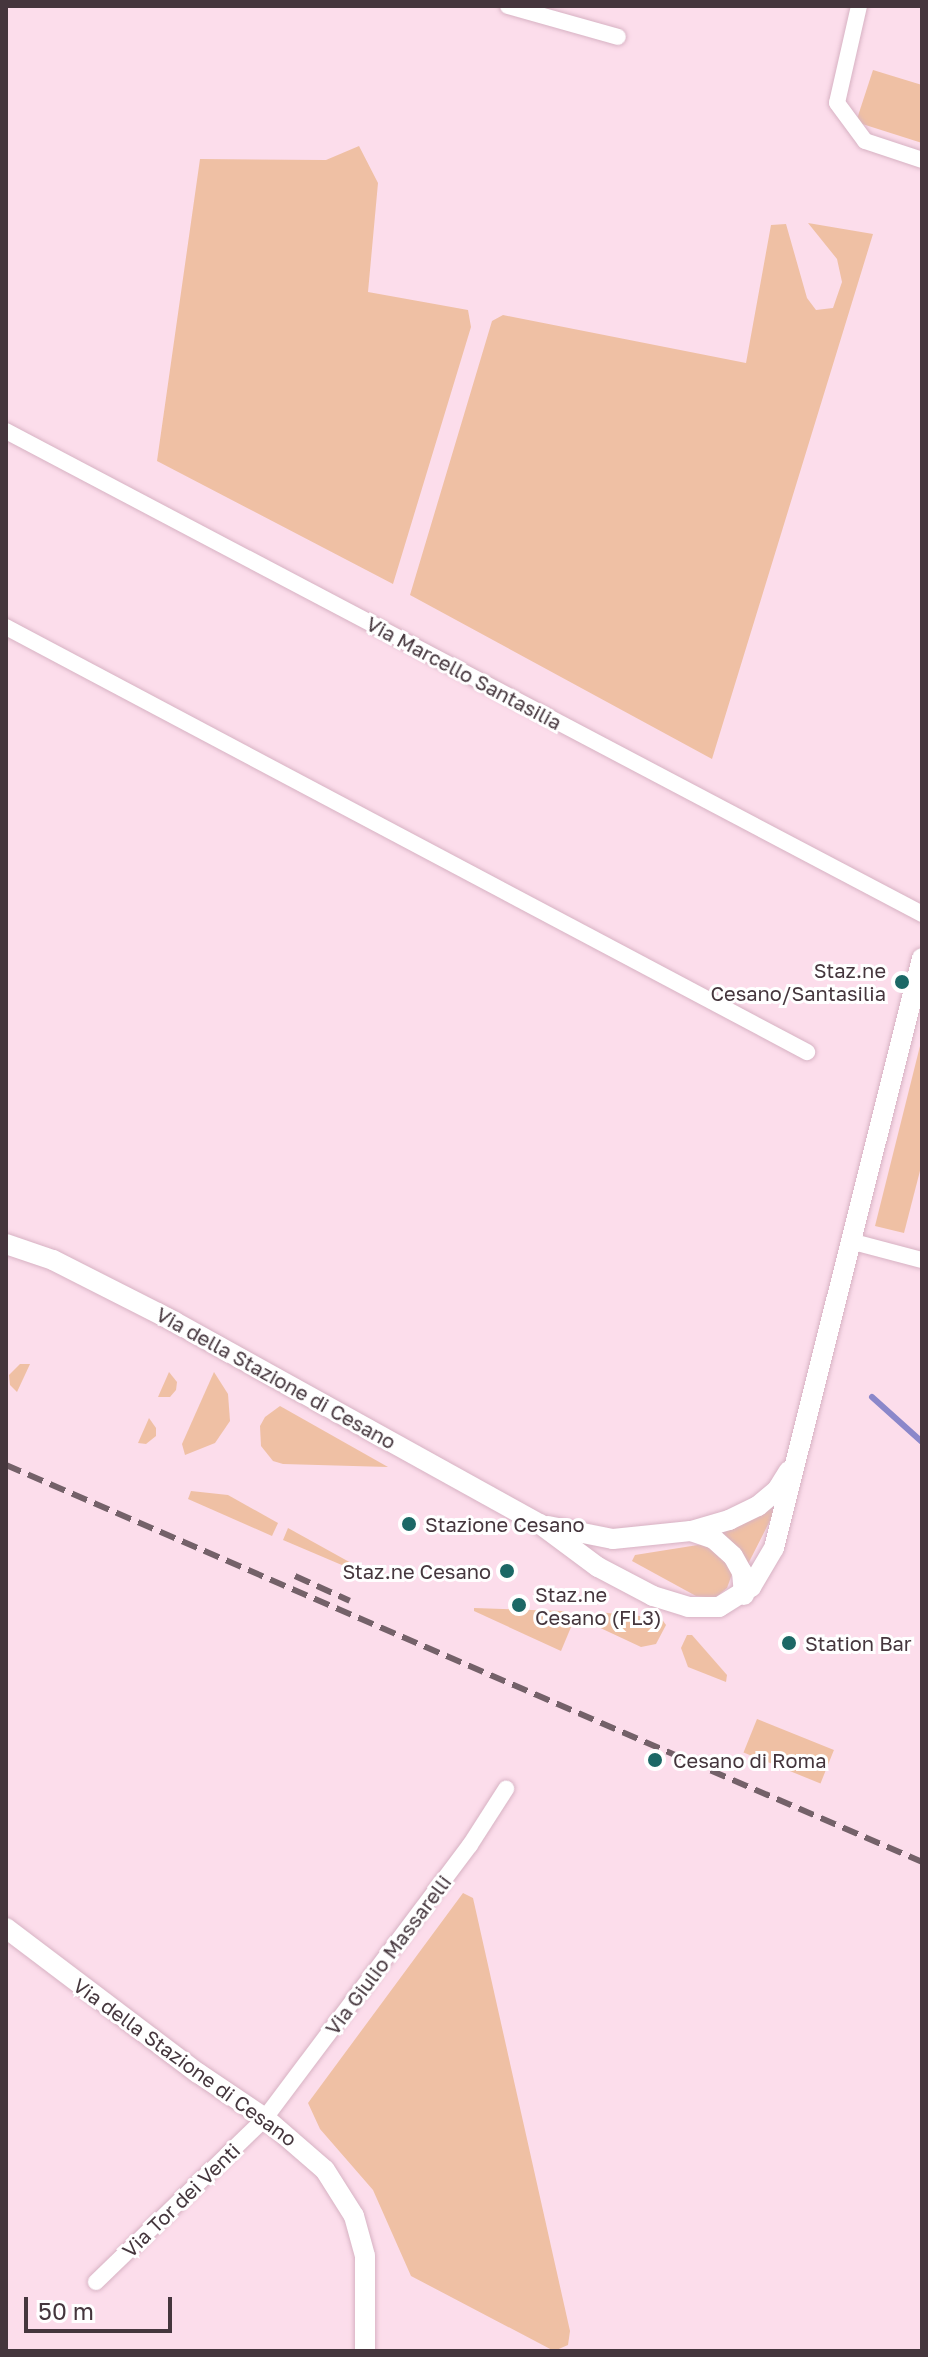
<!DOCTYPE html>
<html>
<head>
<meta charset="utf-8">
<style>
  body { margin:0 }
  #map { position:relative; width:928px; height:2357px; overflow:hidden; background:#fcddeb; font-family:"Golos Text",sans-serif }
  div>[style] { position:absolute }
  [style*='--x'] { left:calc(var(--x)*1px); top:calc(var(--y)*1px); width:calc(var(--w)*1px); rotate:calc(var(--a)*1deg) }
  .green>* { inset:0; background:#efc0a4; transform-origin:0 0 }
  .stream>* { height:6px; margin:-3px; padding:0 3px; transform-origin:3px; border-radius:3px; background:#8b87ca }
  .roads { filter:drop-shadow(0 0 2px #d7b2c3) drop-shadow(0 0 2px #d7b2c3) }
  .minor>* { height:16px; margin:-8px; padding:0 8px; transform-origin:8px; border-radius:8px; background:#fff }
  .tertiary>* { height:20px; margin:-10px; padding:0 10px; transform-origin:10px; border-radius:10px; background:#fff }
  .rail>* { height:6px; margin-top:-3px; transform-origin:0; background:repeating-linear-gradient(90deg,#746169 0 16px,transparent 0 24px) }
  .dots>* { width:22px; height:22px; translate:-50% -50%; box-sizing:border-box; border:4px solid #fff; border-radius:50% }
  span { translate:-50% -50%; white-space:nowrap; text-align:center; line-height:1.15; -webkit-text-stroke:6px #fff; paint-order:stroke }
  .street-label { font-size:20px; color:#45363d }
  .poi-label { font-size:20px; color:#45363d }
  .right { translate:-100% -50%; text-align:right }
  .left { translate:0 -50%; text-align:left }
  .frame { position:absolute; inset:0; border:8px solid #45363d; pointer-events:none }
  .scale { position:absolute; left:24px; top:2297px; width:148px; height:36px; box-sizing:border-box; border:4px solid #45363d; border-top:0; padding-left:10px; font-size:24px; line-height:28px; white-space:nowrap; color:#45363d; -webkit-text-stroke:6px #fff; paint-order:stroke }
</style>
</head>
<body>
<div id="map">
  <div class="green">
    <div style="clip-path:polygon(873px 70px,922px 85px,922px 143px,856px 122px)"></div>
    <div style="clip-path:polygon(359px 146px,378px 183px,368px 292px,468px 310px,471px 327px,393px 584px,157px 461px,200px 159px,326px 160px)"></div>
    <div style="clip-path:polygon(808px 223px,873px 234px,712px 759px,410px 595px,492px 321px,503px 315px,746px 363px,771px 225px,786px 224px,807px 298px,816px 310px,833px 308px,842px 282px,837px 259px)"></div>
    <div style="clip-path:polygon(922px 1038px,922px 1163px,904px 1233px,875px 1226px)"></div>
    <div style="clip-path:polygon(20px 1364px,30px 1364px,17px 1392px,10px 1385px,9px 1375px)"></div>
    <div style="clip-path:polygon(169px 1372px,177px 1382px,176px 1390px,170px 1397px,158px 1397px)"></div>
    <div style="clip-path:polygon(214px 1372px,228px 1394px,230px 1421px,215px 1443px,185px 1455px,182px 1444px)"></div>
    <div style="clip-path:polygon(280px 1406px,388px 1467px,283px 1464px,273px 1461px,261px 1446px,260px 1426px,265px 1417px)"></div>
    <div style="clip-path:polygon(149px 1418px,156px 1428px,156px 1436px,146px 1444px,138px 1443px)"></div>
    <div style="clip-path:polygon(191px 1491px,228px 1495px,278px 1523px,272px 1536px,188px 1499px)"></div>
    <div style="clip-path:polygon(782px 1497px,748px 1564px,738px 1547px,719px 1532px)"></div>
    <div style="clip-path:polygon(288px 1528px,371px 1574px,370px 1577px,283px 1540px)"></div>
    <div style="clip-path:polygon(704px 1544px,718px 1549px,732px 1574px,727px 1588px,715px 1598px,696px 1596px,632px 1561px,635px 1555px)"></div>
    <div style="clip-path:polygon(474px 1608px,564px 1611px,574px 1620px,561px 1651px,474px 1611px)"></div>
    <div style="clip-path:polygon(597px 1612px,661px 1618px,666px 1625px,656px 1644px,641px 1647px,594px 1625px,592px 1617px)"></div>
    <div style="clip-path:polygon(687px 1635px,692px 1635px,727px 1675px,726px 1682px,688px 1667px,681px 1648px)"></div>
    <div style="left:757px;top:1719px;width:83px;height:36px;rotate:22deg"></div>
    <div style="clip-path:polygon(463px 1893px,473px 1898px,570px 2331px,568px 2345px,554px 2351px,411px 2276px,373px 2190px,320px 2129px,308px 2103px)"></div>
  </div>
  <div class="stream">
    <div style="--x:872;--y:1397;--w:67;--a:42"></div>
  </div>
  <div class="roads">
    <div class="minor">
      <div style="--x:508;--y:6;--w:114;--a:15.7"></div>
      <div style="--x:859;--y:6;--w:99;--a:102.8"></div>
      <div style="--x:837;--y:103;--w:47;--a:53.6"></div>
      <div style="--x:865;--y:141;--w:60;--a:18.4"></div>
      <div style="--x:6;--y:431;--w:1036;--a:27.8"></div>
      <div style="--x:6;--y:627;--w:907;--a:27.95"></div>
      <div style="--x:850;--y:1241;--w:74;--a:14.8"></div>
      <div style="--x:96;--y:2282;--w:235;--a:-44.1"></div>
      <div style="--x:265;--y:2118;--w:341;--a:-53.1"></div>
      <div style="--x:470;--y:1845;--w:67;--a:-57.3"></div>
    </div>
    <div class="tertiary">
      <div style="--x:6;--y:1244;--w:50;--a:18.8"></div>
      <div style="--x:53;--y:1260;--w:137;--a:26.9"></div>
      <div style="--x:175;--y:1322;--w:417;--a:29"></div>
      <div style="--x:540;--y:1524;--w:72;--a:36.6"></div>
      <div style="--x:598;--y:1567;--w:62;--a:27.8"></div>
      <div style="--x:653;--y:1596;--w:37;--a:17"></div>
      <div style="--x:688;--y:1607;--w:31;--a:0"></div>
      <div style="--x:719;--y:1607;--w:38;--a:-32"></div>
      <div style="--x:751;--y:1587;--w:45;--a:-59.5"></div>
      <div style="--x:774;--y:1548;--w:608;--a:-75.92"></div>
      <div style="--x:548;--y:1526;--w:66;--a:11.3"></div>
      <div style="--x:613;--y:1539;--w:78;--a:-5.9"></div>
      <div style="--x:691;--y:1531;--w:40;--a:-16"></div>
      <div style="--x:729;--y:1520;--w:32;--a:-26"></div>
      <div style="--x:758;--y:1506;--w:25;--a:-40"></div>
      <div style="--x:777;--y:1490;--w:22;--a:-58"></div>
      <div style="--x:691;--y:1531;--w:24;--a:19"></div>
      <div style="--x:714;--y:1539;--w:25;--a:42"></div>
      <div style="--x:733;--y:1556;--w:18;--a:61"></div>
      <div style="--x:742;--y:1572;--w:23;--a:85"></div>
      <div style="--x:6;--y:1928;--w:241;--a:37.1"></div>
      <div style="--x:198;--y:2073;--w:81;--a:33.9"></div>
      <div style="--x:265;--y:2118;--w:79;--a:40.9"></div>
      <div style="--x:325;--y:2170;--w:54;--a:57.8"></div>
      <div style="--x:354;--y:2216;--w:41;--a:74.6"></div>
      <div style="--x:365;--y:2256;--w:95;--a:90"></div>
    </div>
  </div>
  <div class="rail">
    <div style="--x:6;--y:1465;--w:998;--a:23.43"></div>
    <div style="--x:295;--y:1576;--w:60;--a:24.4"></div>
  </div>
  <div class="dots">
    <div style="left:902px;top:982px;background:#1c6866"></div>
    <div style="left:409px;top:1524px;background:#1c6866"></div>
    <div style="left:507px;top:1571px;background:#1c6866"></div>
    <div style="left:519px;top:1605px;background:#1c6866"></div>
    <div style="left:789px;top:1643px;background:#1c6866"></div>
    <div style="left:655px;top:1760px;background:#1c6866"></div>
  </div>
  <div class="street-label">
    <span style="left:464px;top:673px;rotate:28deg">Via Marcello Santasilia</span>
    <span style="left:276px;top:1378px;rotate:29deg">Via della Stazione di Cesano</span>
    <span style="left:388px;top:1955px;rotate:-53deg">Via Giulio Massarelli</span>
    <span style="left:185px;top:2062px;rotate:36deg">Via della Stazione di Cesano</span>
    <span style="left:181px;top:2200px;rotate:-44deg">Via Tor dei Venti</span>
  </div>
  <div class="poi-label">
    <span class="right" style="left:886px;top:982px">Staz.ne<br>Cesano/Santasilia</span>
    <span class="left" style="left:425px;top:1524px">Stazione Cesano</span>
    <span class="right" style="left:491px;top:1571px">Staz.ne Cesano</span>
    <span class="left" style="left:535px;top:1606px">Staz.ne<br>Cesano (FL3)</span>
    <span class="left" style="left:805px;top:1643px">Station Bar</span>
    <span class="left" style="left:673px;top:1760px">Cesano di Roma</span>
  </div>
  <div class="frame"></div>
  <div class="scale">50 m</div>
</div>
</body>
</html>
